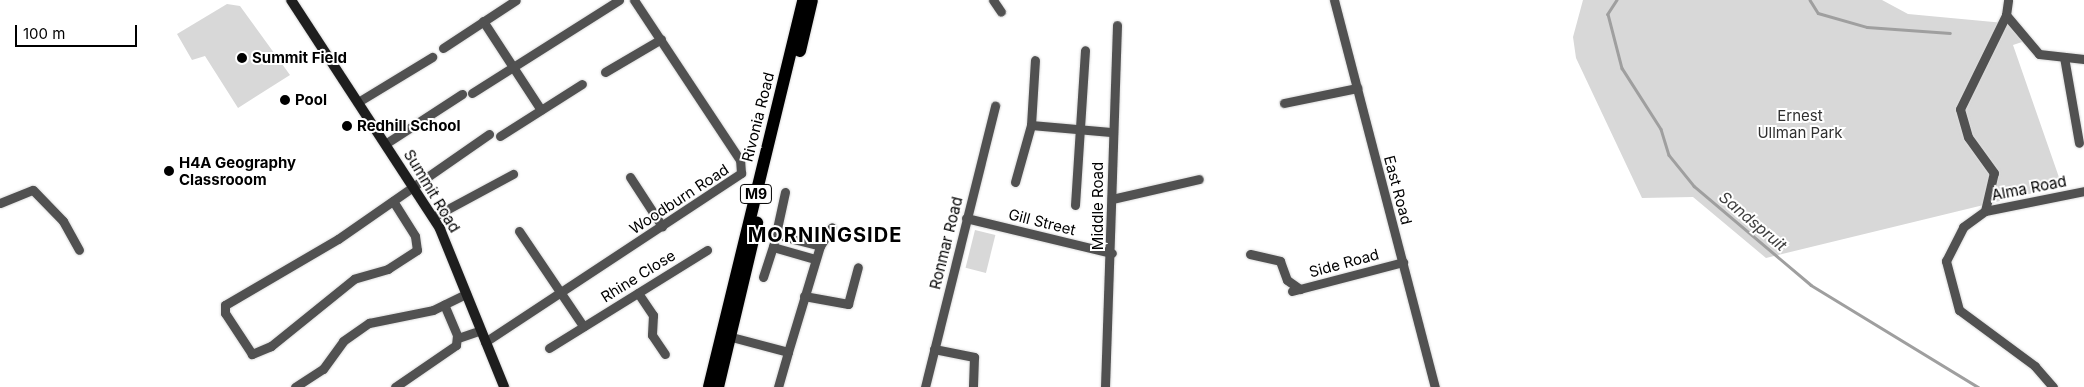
<!DOCTYPE html>
<html>
<head>
<meta charset="utf-8">
<style>
  body { margin:0 }
  #map { position:relative; width:2084px; height:387px; overflow:hidden; background:#fff; font-family:Inter,sans-serif }
  div>[style] { position:absolute }
  [style*='--x'] { left:calc(var(--x)*1px); top:calc(var(--y)*1px); width:calc(var(--w)*1px); rotate:calc(var(--a)*1deg) }
  .green>* { inset:0; background:#d8d8d8; transform-origin:0 0 }
  .stream>* { height:2.5px; margin:-1.25px; padding:0 1.25px; transform-origin:1.25px; border-radius:1.25px; background:#9f9f9f }
  .roads { filter:drop-shadow(0 0 1px #dbdbdb) drop-shadow(0 0 1px #dbdbdb) }
  .minor>* { height:9px; margin:-4.5px; padding:0 4.5px; transform-origin:4.5px; border-radius:4.5px; background:#515151 }
  .secondary>* { height:10px; margin:-5px; padding:0 5px; transform-origin:5px; border-radius:5px; background:#1e1e1e }
  .primary>* { height:12px; margin:-6px; padding:0 6px; transform-origin:6px; border-radius:6px; background:#000 }
  .dots>* { width:14px; height:14px; translate:-50% -50%; box-sizing:border-box; border:2px solid #fff; border-radius:50% }
  span { translate:-50% -50%; white-space:nowrap; text-align:center; line-height:1.15; -webkit-text-stroke:4px #fff; paint-order:stroke }
  .shield-label span { padding:1px 4px; background:#fff; border:1px solid; border-radius:4px; -webkit-text-stroke-width:0 }
  .shield-label { font-size:14px; color:#000; font-weight:700 }
  .poi-label { font-size:15px; color:#000; font-weight:700 }
  .left { translate:0 -50%; text-align:left }
  .park-label { font-size:15px; color:#2f2f2f }
  .street-label { font-size:15px; color:#000 }
  .water-label { font-size:16px; color:#404040; font-style:italic }
  .district-label { font-size:20px; color:#000; font-weight:700; letter-spacing:1px }
  .scale { position:absolute; left:15px; top:25px; width:122px; height:22px; box-sizing:border-box; border:2px solid #000; border-top:0; padding-left:6px; font-size:15px; line-height:18px; white-space:nowrap; color:#000; -webkit-text-stroke:4px #fff; paint-order:stroke }
</style>
</head>
<body>
<div id="map">
  <div class="green">
    <div style="clip-path:polygon(1583px 0,1882px 0,1908px 14px,2015px 24px,2028px 40px,2013px 45px,2062px 186px,1766px 258px,1693px 197px,1642px 198px,1576px 58px,1573px 37px)"></div>
    <div style="clip-path:polygon(227px 4px,240px 6px,290px 75px,238px 108px,205px 56px,192px 60px,177px 34px)"></div>
    <div style="left:975px;top:230px;width:21px;height:39px;rotate:14deg"></div>
  </div>
  <div class="stream">
    <div style="--x:1617;--y:0;--w:17;--a:123"></div>
    <div style="--x:1608;--y:14;--w:56;--a:75.5"></div>
    <div style="--x:1622;--y:68;--w:72;--a:57.4"></div>
    <div style="--x:1661;--y:129;--w:27;--a:73"></div>
    <div style="--x:1669;--y:155;--w:40;--a:51"></div>
    <div style="--x:1694;--y:186;--w:153;--a:40.2"></div>
    <div style="--x:1811;--y:285;--w:196;--a:31.4"></div>
    <div style="--x:1810;--y:0;--w:15;--a:58"></div>
    <div style="--x:1818;--y:13;--w:51;--a:15.9"></div>
    <div style="--x:1867;--y:27;--w:83;--a:4.1"></div>
  </div>
  <div class="roads">
    <div class="minor">
      <div style="--x:993;--y:0;--w:14;--a:56"></div>
      <div style="--x:1334;--y:0;--w:400;--a:75.4"></div>
      <div style="--x:2006;--y:15;--w:51;--a:49.8"></div>
      <div style="--x:2039;--y:54;--w:45;--a:6.3"></div>
      <div style="--x:483;--y:21;--w:106;--a:56.9"></div>
      <div style="--x:443;--y:48;--w:87;--a:-33.3"></div>
      <div style="--x:2064;--y:57;--w:87;--a:80.1"></div>
      <div style="--x:605;--y:72;--w:65;--a:-30.5"></div>
      <div style="--x:472;--y:93;--w:174;--a:-32.3"></div>
      <div style="--x:358;--y:102;--w:87;--a:-31.3"></div>
      <div style="--x:1284;--y:103;--w:75;--a:-11.6"></div>
      <div style="--x:1031;--y:125;--w:80;--a:5"></div>
      <div style="--x:500;--y:136;--w:97;--a:-32.4"></div>
      <div style="--x:385;--y:144;--w:92;--a:-33"></div>
      <div style="--x:630;--y:177;--w:59;--a:56.9"></div>
      <div style="--x:1015;--y:182;--w:59;--a:-74.3"></div>
      <div style="--x:1031;--y:125;--w:65;--a:-86.5"></div>
      <div style="--x:785;--y:192;--w:56;--a:102.3"></div>
      <div style="--x:773;--y:247;--w:44;--a:15.9"></div>
      <div style="--x:1112;--y:199;--w:89;--a:-12.9"></div>
      <div style="--x:393;--y:201;--w:41;--a:57.8"></div>
      <div style="--x:415;--y:236;--w:14;--a:82"></div>
      <div style="--x:417;--y:250;--w:35;--a:147"></div>
      <div style="--x:388;--y:269;--w:35;--a:164"></div>
      <div style="--x:354;--y:279;--w:107;--a:141.1"></div>
      <div style="--x:271;--y:346;--w:21;--a:157"></div>
      <div style="--x:252;--y:354;--w:49;--a:-123.4"></div>
      <div style="--x:225;--y:313;--w:8;--a:-90"></div>
      <div style="--x:225;--y:305;--w:131;--a:-30.3"></div>
      <div style="--x:338;--y:239;--w:184;--a:-34.8"></div>
      <div style="--x:0;--y:203;--w:35;--a:-22"></div>
      <div style="--x:33;--y:190;--w:43;--a:45.9"></div>
      <div style="--x:63;--y:221;--w:33;--a:61"></div>
      <div style="--x:1075;--y:205;--w:155;--a:-86.3"></div>
      <div style="--x:1985;--y:211;--w:39;--a:-77"></div>
      <div style="--x:1994;--y:173;--w:44;--a:-125.8"></div>
      <div style="--x:1968;--y:137;--w:29;--a:-106"></div>
      <div style="--x:1960;--y:109;--w:105;--a:-63.9"></div>
      <div style="--x:2006;--y:15;--w:15;--a:-82"></div>
      <div style="--x:433;--y:217;--w:91;--a:-28.3"></div>
      <div style="--x:966;--y:218;--w:150;--a:13.5"></div>
      <div style="--x:519;--y:231;--w:115;--a:56"></div>
      <div style="--x:785;--y:237;--w:36;--a:14"></div>
      <div style="--x:1250;--y:254;--w:31;--a:13"></div>
      <div style="--x:1280;--y:261;--w:20;--a:70"></div>
      <div style="--x:1287;--y:280;--w:16;--a:35"></div>
      <div style="--x:763;--y:277;--w:32;--a:-72"></div>
      <div style="--x:1292;--y:291;--w:115;--a:-14.6"></div>
      <div style="--x:638;--y:293;--w:27;--a:56"></div>
      <div style="--x:653;--y:315;--w:20;--a:93"></div>
      <div style="--x:652;--y:335;--w:23;--a:56"></div>
      <div style="--x:804;--y:296;--w:45;--a:10.3"></div>
      <div style="--x:848;--y:304;--w:38;--a:-75"></div>
      <div style="--x:724;--y:335;--w:66;--a:14.9"></div>
      <div style="--x:788;--y:352;--w:111;--a:-73.2"></div>
      <div style="--x:820;--y:246;--w:22;--a:-58"></div>
      <div style="--x:458;--y:338;--w:24;--a:-19"></div>
      <div style="--x:485;--y:342;--w:307;--a:-33.4"></div>
      <div style="--x:741;--y:173;--w:13;--a:-94"></div>
      <div style="--x:740;--y:160;--w:192;--a:-123.5"></div>
      <div style="--x:549;--y:348;--w:186;--a:-31.8"></div>
      <div style="--x:934;--y:349;--w:41;--a:11.3"></div>
      <div style="--x:974;--y:357;--w:30;--a:92"></div>
      <div style="--x:295;--y:387;--w:33;--a:-33"></div>
      <div style="--x:323;--y:369;--w:34;--a:-54"></div>
      <div style="--x:343;--y:341;--w:32;--a:-35"></div>
      <div style="--x:369;--y:323;--w:65;--a:-11.5"></div>
      <div style="--x:433;--y:310;--w:37;--a:-26"></div>
      <div style="--x:395;--y:387;--w:74;--a:-34.5"></div>
      <div style="--x:456;--y:345;--w:10;--a:-84"></div>
      <div style="--x:457;--y:335;--w:33;--a:-113"></div>
      <div style="--x:778;--y:387;--w:36;--a:-74"></div>
      <div style="--x:925;--y:387;--w:290;--a:-76"></div>
      <div style="--x:1105;--y:387;--w:362;--a:-88.1"></div>
      <div style="--x:2053;--y:387;--w:28;--a:-131"></div>
      <div style="--x:2035;--y:366;--w:94;--a:-143.6"></div>
      <div style="--x:1959;--y:310;--w:51;--a:-104.9"></div>
      <div style="--x:1946;--y:261;--w:38;--a:-63"></div>
      <div style="--x:1963;--y:227;--w:27;--a:-36"></div>
      <div style="--x:1985;--y:211;--w:101;--a:-11.4"></div>
    </div>
    <div class="secondary">
      <div style="--x:291;--y:0;--w:273;--a:56.9"></div>
      <div style="--x:440;--y:229;--w:170;--a:67.9"></div>
    </div>
    <div class="primary">
      <div style="--x:800;--y:51;--w:52;--a:-76.8"></div>
      <div style="--x:709;--y:387;--w:398;--a:-76.3"></div>
      <div style="--x:718;--y:387;--w:169;--a:-76.6"></div>
    </div>
  </div>
  <div class="dots">
    <div style="left:242px;top:58px;background:#000"></div>
    <div style="left:285px;top:100px;background:#000"></div>
    <div style="left:347px;top:126px;background:#000"></div>
    <div style="left:169px;top:171px;background:#000"></div>
  </div>
  <div class="shield-label">
    <span style="left:756px;top:194px">M9</span>
  </div>
  <div class="poi-label">
    <span class="left" style="left:252px;top:58px">Summit Field</span>
    <span class="left" style="left:295px;top:100px">Pool</span>
    <span class="left" style="left:357px;top:126px">Redhill School</span>
    <span class="left" style="left:179px;top:171px">H4A Geography<br>Classrooom</span>
  </div>
  <div class="park-label">
    <span style="left:1800px;top:124px">Ernest<br>Ullman Park</span>
  </div>
  <div class="street-label">
    <span style="left:758px;top:117px;rotate:-76deg">Rivonia Road</span>
    <span style="left:2029px;top:188px;rotate:-11deg">Alma Road</span>
    <span style="left:1398px;top:190px;rotate:75deg">East Road</span>
    <span style="left:432px;top:191px;rotate:59deg">Summit Road</span>
    <span style="left:679px;top:199px;rotate:-33deg">Woodburn Road</span>
    <span style="left:1098px;top:206px;rotate:-90deg">Middle Road</span>
    <span style="left:1042px;top:222px;rotate:14deg">Gill Street</span>
    <span style="left:946px;top:243px;rotate:-76deg">Ronmar Road</span>
    <span style="left:1344px;top:263px;rotate:-15deg">Side Road</span>
    <span style="left:638px;top:276px;rotate:-32deg">Rhine Close</span>
  </div>
  <div class="water-label">
    <span style="left:1753px;top:221px;rotate:40deg">Sandspruit</span>
  </div>
  <div class="district-label">
    <span style="left:825px;top:235px">MORNINGSIDE</span>
  </div>
  <div class="scale">100 m</div>
</div>
</body>
</html>
